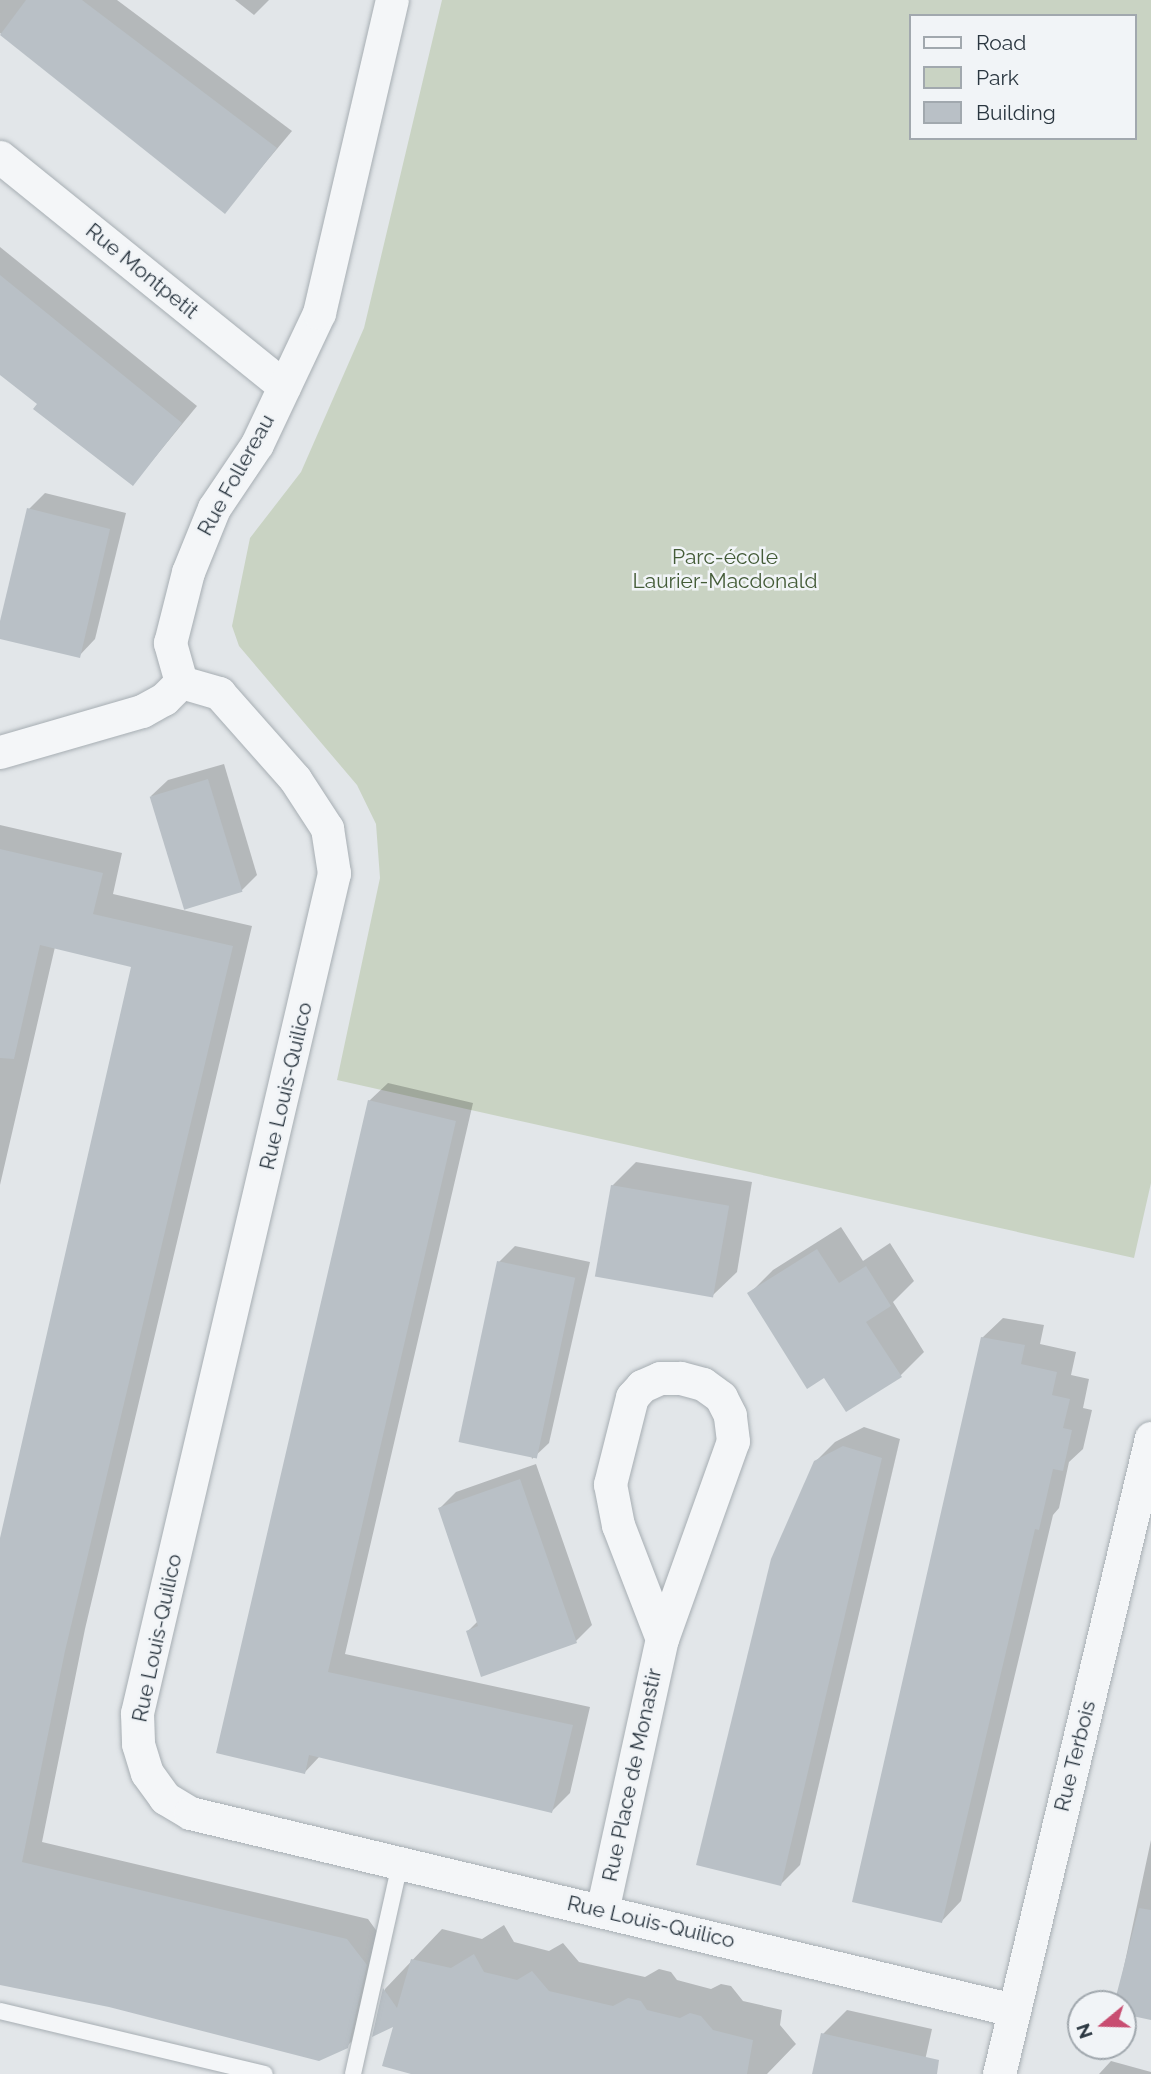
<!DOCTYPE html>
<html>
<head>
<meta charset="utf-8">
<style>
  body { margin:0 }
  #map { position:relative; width:1151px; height:2074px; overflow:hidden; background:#e2e6e9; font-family:Raleway,sans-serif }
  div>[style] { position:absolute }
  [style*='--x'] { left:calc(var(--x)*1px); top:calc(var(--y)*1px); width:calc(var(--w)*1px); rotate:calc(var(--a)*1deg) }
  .green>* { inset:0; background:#c9d3c3 }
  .shadow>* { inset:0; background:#0003 }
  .building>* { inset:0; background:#b9c0c6; transform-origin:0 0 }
  .roads { filter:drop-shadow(0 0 2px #a7aeb3) drop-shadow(0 0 2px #a7aeb3) }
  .service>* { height:16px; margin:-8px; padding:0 8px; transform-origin:8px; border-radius:8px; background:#f4f6f8 }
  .minor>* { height:33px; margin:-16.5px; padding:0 16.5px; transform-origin:16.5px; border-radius:16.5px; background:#f4f6f8 }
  span { translate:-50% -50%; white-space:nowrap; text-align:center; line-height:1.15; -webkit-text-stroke:5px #f1f4f7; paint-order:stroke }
  .street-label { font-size:21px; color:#2a3640 }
  .park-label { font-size:21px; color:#445c38 }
  .legend { position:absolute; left:909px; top:14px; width:228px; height:126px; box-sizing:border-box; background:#f1f4f7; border:2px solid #a1a8ae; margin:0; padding:9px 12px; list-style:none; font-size:21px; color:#2a3640 }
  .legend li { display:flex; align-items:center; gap:14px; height:35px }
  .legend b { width:35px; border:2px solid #a1a8ae }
  .north { position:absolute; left:1067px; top:1990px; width:70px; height:70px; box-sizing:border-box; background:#f1f4f7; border:2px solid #a1a8ae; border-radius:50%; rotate:251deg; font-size:19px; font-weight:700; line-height:28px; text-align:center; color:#2a3640 }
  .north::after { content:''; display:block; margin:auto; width:24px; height:32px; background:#c84d71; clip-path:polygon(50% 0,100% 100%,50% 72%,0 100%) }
</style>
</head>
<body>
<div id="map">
  <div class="green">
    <div style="clip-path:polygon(evenodd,442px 0,1151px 0,1151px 1183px,1134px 1258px,337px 1080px,380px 878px,376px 824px,357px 785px,239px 646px,232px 626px,250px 538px,301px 472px,364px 328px,442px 0,911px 16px,1135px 16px,1135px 138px,911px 138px,911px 16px)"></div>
  </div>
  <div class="shadow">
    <div style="clip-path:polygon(0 0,117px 0,292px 131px,225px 211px,0 33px)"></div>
    <div style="clip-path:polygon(235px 0,269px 0,254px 15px)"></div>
    <div style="clip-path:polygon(0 247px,197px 406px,133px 484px,0 372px)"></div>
    <div style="clip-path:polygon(45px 493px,126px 513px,95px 639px,79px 656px,0 637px,29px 509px)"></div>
    <div style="clip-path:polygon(224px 764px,257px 875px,241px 891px,151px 796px,168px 780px)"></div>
    <div style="clip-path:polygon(0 825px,122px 853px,113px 894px,252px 926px,85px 1629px,42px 1842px,368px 1919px,386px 1944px,368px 2025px,347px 2046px,0 1983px,0 1542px,134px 966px,55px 947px,0 1185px)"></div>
    <div style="clip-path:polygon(388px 1083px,473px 1103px,345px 1654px,590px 1707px,570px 1793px,552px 1811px,320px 1756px,305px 1772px,369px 1101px)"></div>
    <div style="clip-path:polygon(636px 1162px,752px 1182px,737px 1272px,713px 1295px,612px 1186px)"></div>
    <div style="clip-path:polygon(841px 1227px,863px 1261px,890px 1243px,914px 1281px,893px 1302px,924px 1352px,900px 1376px,825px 1376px,749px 1294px,773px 1270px)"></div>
    <div style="clip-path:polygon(515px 1246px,590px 1262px,549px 1443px,532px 1459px,499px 1262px)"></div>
    <div style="clip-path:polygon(1003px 1318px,1044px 1325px,1040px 1344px,1076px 1352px,1071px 1375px,1089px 1379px,1083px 1408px,1092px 1410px,1083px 1449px,1069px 1462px,1059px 1508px,1053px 1515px,961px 1901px,941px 1922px,982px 1338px)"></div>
    <div style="clip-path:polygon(864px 1427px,900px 1439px,800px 1865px,781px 1884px,815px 1462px,835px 1442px)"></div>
    <div style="clip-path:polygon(536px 1464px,592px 1625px,576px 1641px,468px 1631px,478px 1621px,440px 1508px,456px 1492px)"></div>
    <div style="clip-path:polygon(1151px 1840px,1151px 2019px,1123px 2012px,1123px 2004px,1116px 2004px)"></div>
    <div style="clip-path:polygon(504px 1925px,514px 1942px,549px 1951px,563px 1943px,579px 1962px,645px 1977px,659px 1969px,671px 1972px,677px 1980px,711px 1989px,721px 1984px,731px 1986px,743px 2001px,782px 2010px,780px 2025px,796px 2044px,767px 2074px,417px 2074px,395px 2024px,375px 2033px,385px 1989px,442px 1929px,482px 1939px)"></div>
    <div style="clip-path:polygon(847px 2010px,932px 2029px,922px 2074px,813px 2074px,823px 2034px)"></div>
    <div style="clip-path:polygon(1111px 2061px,1151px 2072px,1151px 2074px,1099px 2074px)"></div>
  </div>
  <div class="building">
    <div style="clip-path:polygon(26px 0,82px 0,277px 148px,225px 214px,0 35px)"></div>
    <div style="clip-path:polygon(0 275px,182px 423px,133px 486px,33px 409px,37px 404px,0 375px)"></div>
    <div style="clip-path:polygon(27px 508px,110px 529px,80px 658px,0 639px,0 621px)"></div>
    <div style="left:208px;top:779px;width:118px;height:61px;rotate:73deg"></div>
    <div style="clip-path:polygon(0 849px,103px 873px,93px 914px,233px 946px,65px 1651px,22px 1862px,347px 1939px,367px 1965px,348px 2048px,319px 2061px,109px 2007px,0 1985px,0 1538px,131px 967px,40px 945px,14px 1059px,0 1058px)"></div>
    <div style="clip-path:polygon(368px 1100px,456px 1121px,328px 1672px,573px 1725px,552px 1813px,309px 1755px,305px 1774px,216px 1753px)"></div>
    <div style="left:611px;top:1185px;width:120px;height:93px;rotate:10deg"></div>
    <div style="clip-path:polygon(817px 1249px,839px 1283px,866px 1266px,891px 1306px,866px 1322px,902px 1377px,846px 1412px,824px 1378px,807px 1389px,747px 1293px)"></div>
    <div style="left:497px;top:1261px;width:80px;height:185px;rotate:12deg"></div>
    <div style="clip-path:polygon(981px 1337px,1025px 1345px,1021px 1364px,1057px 1372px,1052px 1395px,1070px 1399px,1063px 1428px,1072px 1430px,1063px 1471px,1053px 1469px,1039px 1530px,1035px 1529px,942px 1923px,852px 1902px)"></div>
    <div style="clip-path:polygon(843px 1446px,882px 1458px,781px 1886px,696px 1865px,771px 1559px,814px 1461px)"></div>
    <div style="clip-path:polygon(520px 1479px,577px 1643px,481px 1677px,466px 1631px,478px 1626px,438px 1508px)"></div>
    <div style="clip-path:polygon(1139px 1908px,1151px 1910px,1151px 2020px,1123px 2014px,1123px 2004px,1114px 2004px)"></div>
    <div style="clip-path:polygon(474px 1954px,484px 1972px,517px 1980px,532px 1971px,549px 1991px,613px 2006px,628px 1998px,641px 2001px,647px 2010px,680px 2018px,690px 2013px,701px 2016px,713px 2030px,753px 2040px,747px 2074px,411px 2074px,382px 2066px,393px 2027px,372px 2037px,383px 1988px,397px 2008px,411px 1959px,451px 1968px)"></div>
    <div style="clip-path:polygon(821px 2033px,939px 2060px,937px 2074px,812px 2074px)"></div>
  </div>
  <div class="roads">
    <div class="service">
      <div style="--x:0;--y:2011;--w:272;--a:13.4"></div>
      <div style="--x:353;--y:2074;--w:216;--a:-77.4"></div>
    </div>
    <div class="minor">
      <div style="--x:0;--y:157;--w:365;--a:38.9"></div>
      <div style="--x:181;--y:682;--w:40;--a:16"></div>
      <div style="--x:219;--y:693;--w:115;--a:48.5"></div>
      <div style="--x:295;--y:779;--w:59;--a:56.9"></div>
      <div style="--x:327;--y:828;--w:46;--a:81.2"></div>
      <div style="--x:334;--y:873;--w:863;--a:103.2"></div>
      <div style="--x:137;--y:1713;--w:31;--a:88"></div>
      <div style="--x:138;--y:1744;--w:30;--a:73"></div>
      <div style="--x:147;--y:1773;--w:31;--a:54"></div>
      <div style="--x:165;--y:1798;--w:29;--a:31"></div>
      <div style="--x:190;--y:1813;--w:847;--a:13.45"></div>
      <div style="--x:181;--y:682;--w:41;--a:-105.8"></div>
      <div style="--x:170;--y:643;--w:73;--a:-75.8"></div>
      <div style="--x:188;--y:572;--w:69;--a:-67.9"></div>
      <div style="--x:214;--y:508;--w:77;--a:-56.1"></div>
      <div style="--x:257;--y:444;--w:145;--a:-64.7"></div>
      <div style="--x:319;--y:313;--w:321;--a:-76.9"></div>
      <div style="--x:0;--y:752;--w:148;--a:-16.1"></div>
      <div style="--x:142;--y:711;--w:25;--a:-29"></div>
      <div style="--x:164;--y:699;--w:24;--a:-45"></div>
      <div style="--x:602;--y:1911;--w:279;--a:-77.6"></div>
      <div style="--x:662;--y:1639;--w:210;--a:-70.3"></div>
      <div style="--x:733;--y:1441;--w:26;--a:-97"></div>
      <div style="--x:730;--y:1415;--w:20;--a:-117"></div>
      <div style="--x:721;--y:1397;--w:22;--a:-144"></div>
      <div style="--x:703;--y:1384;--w:24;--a:-165"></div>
      <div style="--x:680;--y:1378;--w:20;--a:180"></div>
      <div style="--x:660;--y:1378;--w:20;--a:156"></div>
      <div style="--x:642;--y:1386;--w:15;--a:132"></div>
      <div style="--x:632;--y:1397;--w:90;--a:104.2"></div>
      <div style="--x:610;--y:1484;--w:42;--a:79"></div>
      <div style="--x:618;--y:1525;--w:122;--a:68.9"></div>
      <div style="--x:999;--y:2074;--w:654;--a:-76.56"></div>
    </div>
  </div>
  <div class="street-label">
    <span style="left:142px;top:271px;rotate:39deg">Rue Montpetit</span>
    <span style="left:236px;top:475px;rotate:-61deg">Rue Follereau</span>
    <span style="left:286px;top:1086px;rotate:-77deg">Rue Louis-Quilico</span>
    <span style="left:157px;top:1638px;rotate:-78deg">Rue Louis-Quilico</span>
    <span style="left:1075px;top:1756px;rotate:-76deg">Rue Terbois</span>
    <span style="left:632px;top:1775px;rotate:-78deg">Rue Place de Monastir</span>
    <span style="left:651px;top:1922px;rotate:13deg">Rue Louis-Quilico</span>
  </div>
  <div class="park-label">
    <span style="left:725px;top:569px">Parc-école<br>Laurier-Macdonald</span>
  </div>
  <ul class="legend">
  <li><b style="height:9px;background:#f4f6f8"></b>Road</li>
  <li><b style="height:19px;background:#c9d3c3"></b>Park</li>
  <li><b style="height:19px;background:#b9c0c6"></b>Building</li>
  </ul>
  <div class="north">N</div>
</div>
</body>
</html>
